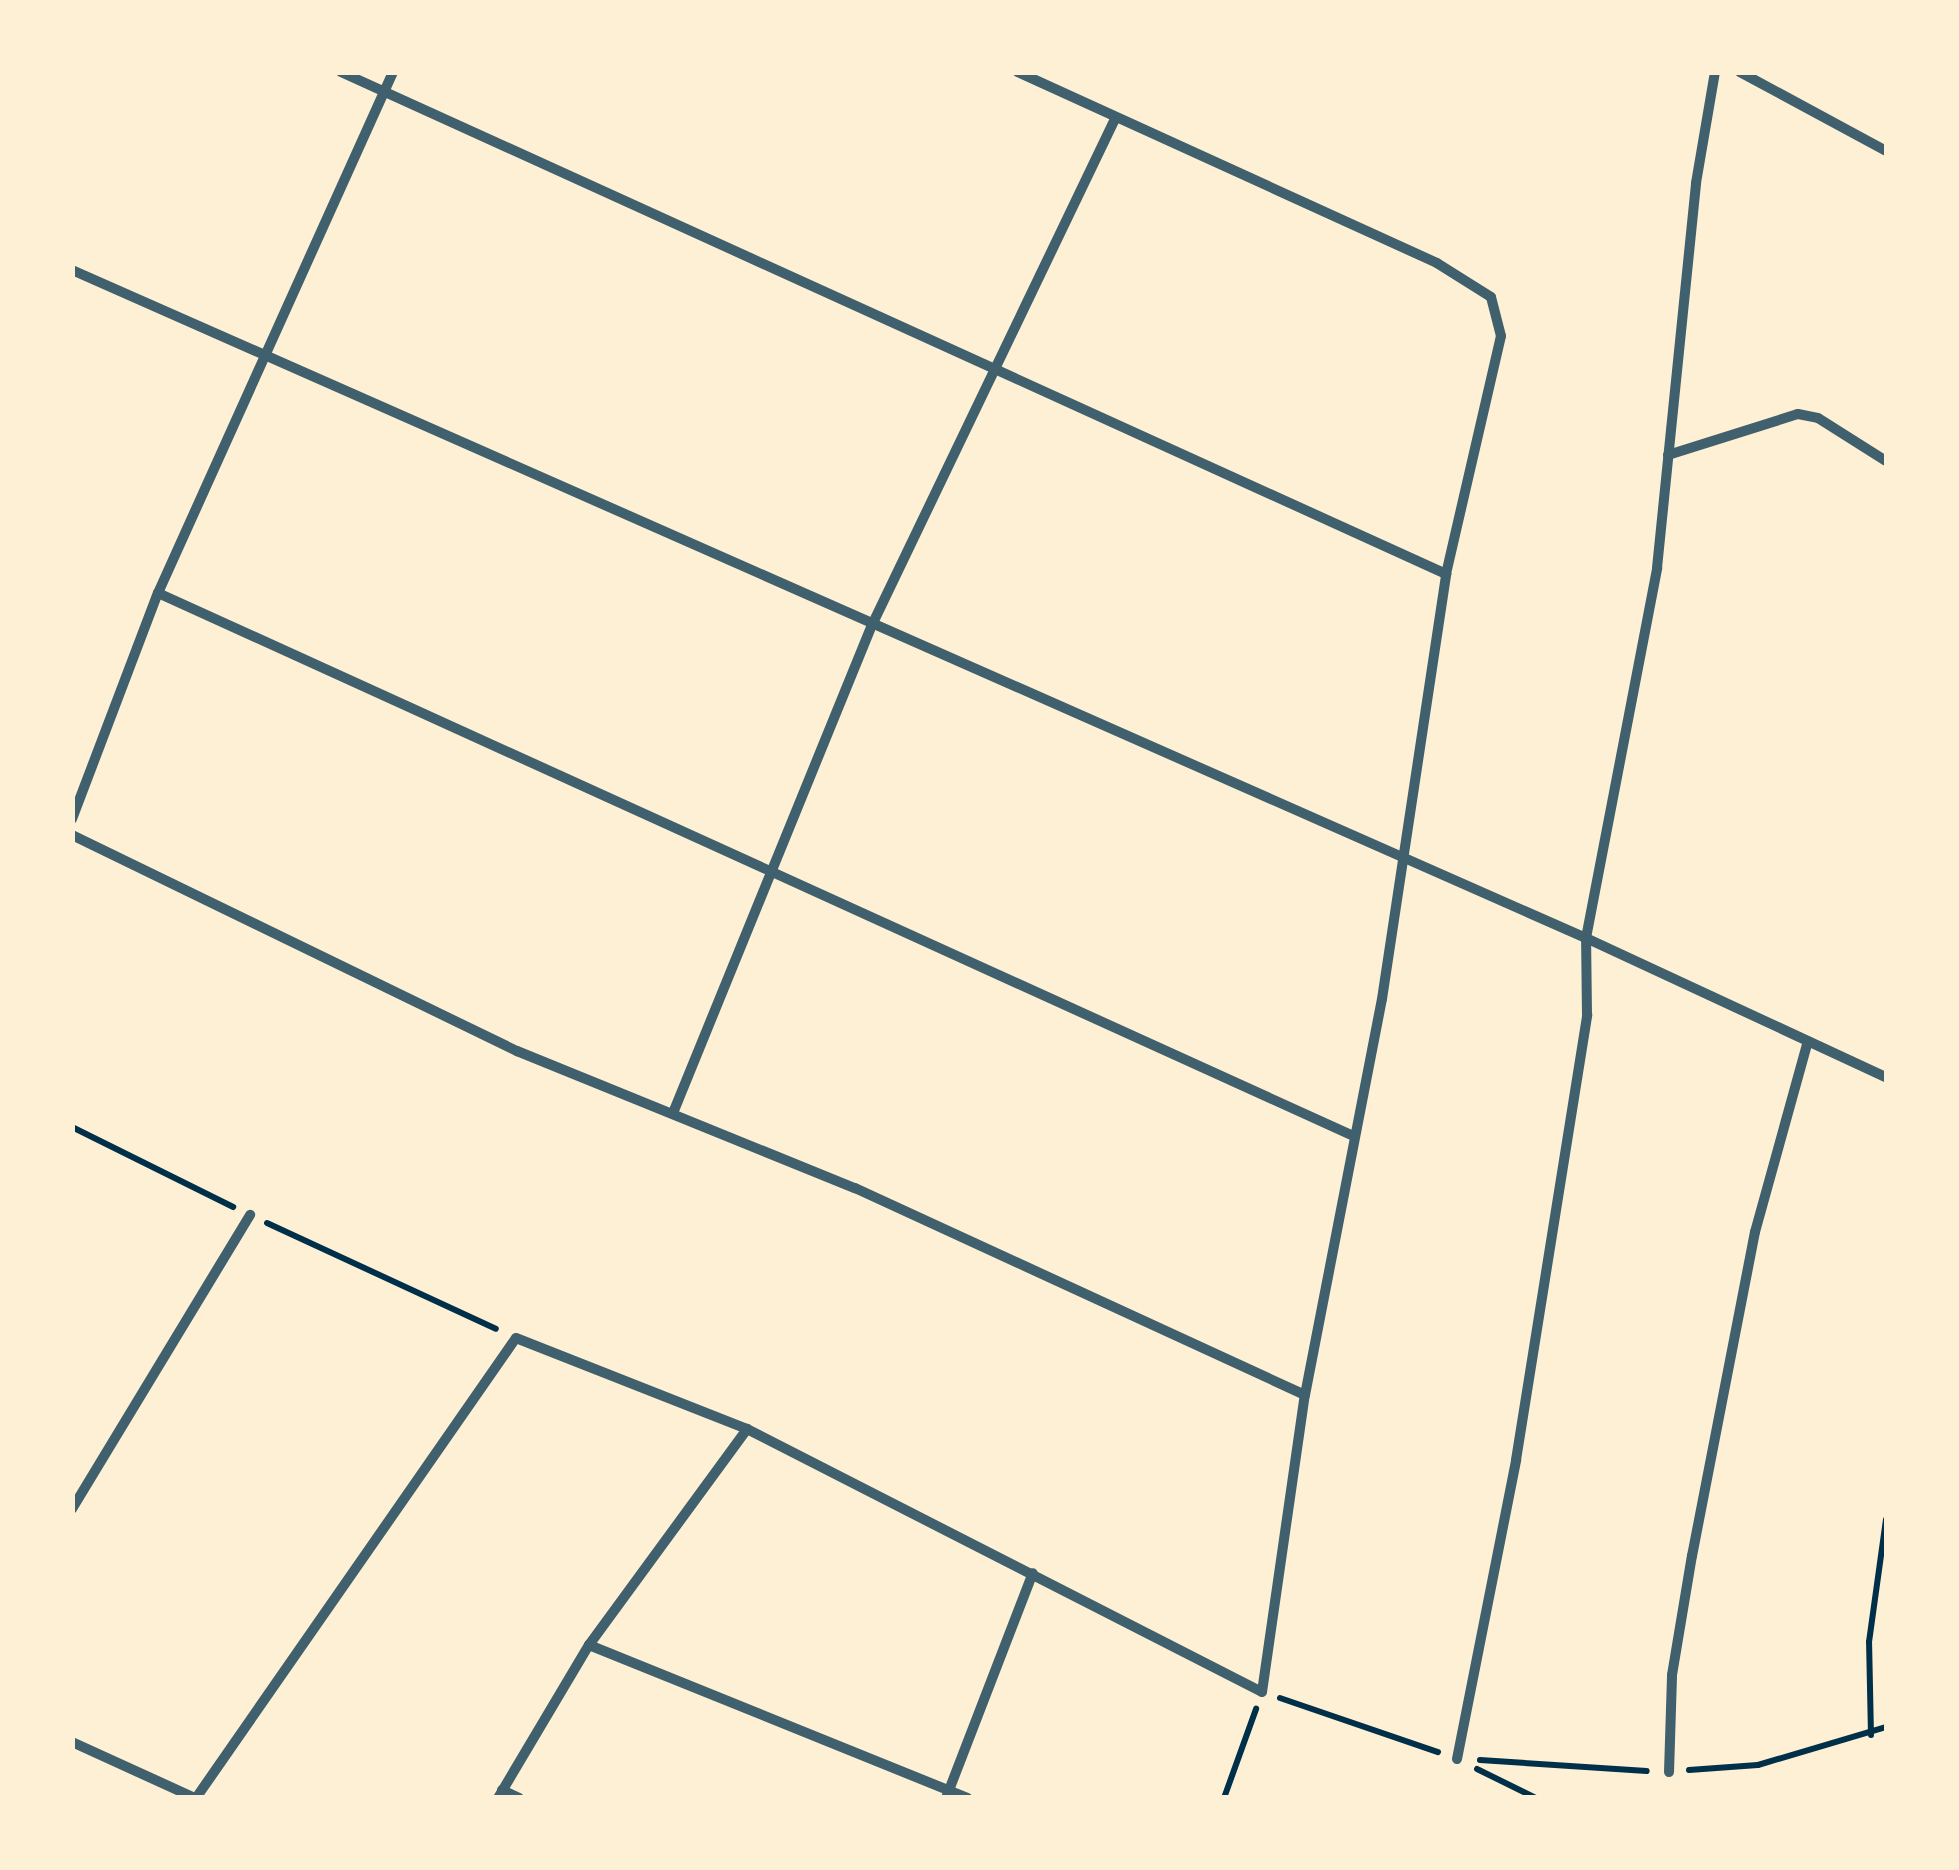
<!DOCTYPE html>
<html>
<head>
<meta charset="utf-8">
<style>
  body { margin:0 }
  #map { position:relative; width:1959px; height:1870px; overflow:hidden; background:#fdf0d5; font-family:"PT Sans Narrow",sans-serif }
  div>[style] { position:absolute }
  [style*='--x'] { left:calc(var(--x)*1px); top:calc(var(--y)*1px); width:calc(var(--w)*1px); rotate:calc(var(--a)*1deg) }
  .path>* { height:6px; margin:-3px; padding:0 3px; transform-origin:3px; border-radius:3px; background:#003049 }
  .minor>* { height:10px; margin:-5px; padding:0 5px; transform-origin:5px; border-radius:5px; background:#3f606c }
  span { translate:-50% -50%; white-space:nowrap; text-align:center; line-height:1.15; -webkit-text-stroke:8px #fdf0d5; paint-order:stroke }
  .frame { position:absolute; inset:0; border:75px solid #fdf0d5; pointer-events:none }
</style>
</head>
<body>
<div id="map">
  <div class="path">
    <div style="--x:72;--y:1127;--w:180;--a:26.4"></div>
    <div style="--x:267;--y:1223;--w:252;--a:24.8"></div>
    <div style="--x:1280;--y:1698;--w:167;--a:18.9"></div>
    <div style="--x:1871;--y:1735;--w:93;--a:-91.2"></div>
    <div style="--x:1869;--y:1642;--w:124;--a:-82.1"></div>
    <div style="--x:1480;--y:1760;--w:167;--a:3.8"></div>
    <div style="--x:1477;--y:1769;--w:66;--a:26.2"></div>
    <div style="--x:1689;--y:1770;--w:69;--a:-4.1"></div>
    <div style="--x:1758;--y:1765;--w:134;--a:-16.5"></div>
    <div style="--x:1224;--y:1798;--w:95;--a:-70.2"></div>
  </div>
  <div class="minor">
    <div style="--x:341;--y:72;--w:1214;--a:24.43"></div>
    <div style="--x:1740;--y:72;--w:166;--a:28.4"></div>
    <div style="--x:72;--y:270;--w:1655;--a:23.81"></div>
    <div style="--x:1586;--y:938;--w:331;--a:24.9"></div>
    <div style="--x:1668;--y:455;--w:136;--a:-17.5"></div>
    <div style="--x:1798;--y:414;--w:20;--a:11"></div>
    <div style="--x:1818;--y:418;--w:80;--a:32.3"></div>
    <div style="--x:158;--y:593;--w:1310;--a:24.43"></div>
    <div style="--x:72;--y:819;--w:242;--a:-69.2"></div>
    <div style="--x:158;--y:593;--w:572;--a:-65.72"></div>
    <div style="--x:72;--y:835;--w:495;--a:25.9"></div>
    <div style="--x:517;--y:1051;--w:365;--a:22.1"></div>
    <div style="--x:855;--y:1188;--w:495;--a:24.7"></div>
    <div style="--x:673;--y:1113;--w:527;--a:-67.82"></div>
    <div style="--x:872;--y:625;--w:561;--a:-64.35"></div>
    <div style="--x:72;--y:1509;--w:344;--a:-58.8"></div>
    <div style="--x:589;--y:1645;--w:408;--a:22"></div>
    <div style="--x:72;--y:1742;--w:135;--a:24.5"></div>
    <div style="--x:1457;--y:1759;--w:305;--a:-78.8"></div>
    <div style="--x:1516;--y:1460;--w:451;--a:-80.9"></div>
    <div style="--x:1587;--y:1015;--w:77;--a:-90.7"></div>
    <div style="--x:1586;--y:938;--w:377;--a:-79.1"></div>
    <div style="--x:1657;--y:568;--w:387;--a:-84.2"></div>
    <div style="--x:1696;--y:183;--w:113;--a:-80.3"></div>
    <div style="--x:1669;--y:1772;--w:97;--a:-88.2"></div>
    <div style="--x:1672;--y:1675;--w:121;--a:-80.5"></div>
    <div style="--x:1692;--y:1556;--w:330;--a:-79"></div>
    <div style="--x:1755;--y:1232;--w:198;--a:-74.5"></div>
    <div style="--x:502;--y:1790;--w:19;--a:25"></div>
    <div style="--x:196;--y:1798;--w:560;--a:-55.18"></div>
    <div style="--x:516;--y:1338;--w:248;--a:21.5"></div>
    <div style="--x:747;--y:1429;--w:578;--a:27.05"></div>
    <div style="--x:1262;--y:1692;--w:300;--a:-81.8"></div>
    <div style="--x:1305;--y:1395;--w:403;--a:-79"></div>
    <div style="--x:1382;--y:999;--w:430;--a:-81.4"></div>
    <div style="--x:1446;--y:574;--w:244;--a:-77"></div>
    <div style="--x:1501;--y:336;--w:40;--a:-104.4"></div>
    <div style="--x:1491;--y:297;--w:64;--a:-147.8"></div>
    <div style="--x:1437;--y:263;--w:461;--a:-155.5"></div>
    <div style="--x:498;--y:1798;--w:178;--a:-59.3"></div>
    <div style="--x:589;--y:1645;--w:268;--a:-53.8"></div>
    <div style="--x:946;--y:1798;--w:241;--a:-68.9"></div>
  </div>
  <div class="frame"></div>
</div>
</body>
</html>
